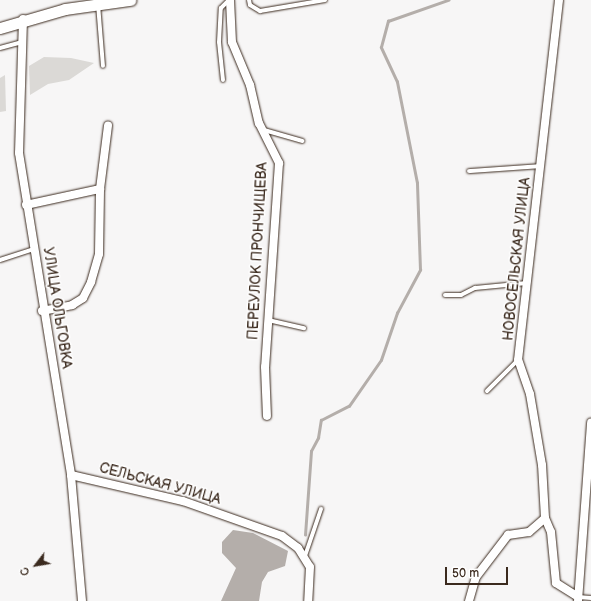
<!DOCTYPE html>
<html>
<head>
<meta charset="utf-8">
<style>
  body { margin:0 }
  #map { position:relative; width:591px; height:601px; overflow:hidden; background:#f7f6f6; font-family:"Balsamiq Sans",sans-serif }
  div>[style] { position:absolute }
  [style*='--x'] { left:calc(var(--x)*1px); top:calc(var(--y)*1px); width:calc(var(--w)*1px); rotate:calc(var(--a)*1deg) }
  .green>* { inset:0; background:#dbd9d6 }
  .water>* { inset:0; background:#b4aeaa }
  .stream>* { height:2.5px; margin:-1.25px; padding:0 1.25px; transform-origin:1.25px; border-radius:1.25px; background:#b4aeaa }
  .roads { filter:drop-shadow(0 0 1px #3b2a1e) drop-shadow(0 0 1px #3b2a1e) }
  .lane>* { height:4px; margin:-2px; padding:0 2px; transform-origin:2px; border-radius:2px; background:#fff }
  .street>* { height:8px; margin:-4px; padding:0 4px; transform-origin:4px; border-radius:4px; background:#fff }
  .secondary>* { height:11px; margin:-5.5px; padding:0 5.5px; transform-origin:5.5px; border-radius:5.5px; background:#fff }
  span { translate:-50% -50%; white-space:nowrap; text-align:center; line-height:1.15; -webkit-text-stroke:3px #fff; paint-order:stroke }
  .street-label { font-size:14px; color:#3b2a1e }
  .north { position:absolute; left:16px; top:545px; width:40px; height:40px; -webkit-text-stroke:3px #fff; paint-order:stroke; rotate:239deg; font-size:11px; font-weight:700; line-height:16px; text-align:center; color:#3b2a1e }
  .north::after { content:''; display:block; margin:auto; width:14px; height:18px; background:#3b2a1e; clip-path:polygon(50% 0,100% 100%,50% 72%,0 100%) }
  .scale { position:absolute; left:445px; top:567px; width:63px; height:18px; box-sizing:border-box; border:2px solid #3b2a1e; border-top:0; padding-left:5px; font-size:12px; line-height:14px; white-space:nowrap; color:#3b2a1e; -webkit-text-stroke:3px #fff; paint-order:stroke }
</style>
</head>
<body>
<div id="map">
  <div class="green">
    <div style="clip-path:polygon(44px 57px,71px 58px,94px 63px,69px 80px,48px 84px,30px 95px,29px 66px)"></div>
    <div style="clip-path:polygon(5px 75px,6px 111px,0 112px,0 78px)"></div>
  </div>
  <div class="water">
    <div style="clip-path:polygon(233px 530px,253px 533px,288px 551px,285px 566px,268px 572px,262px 582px,259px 601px,221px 601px,236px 568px,222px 553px,222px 542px)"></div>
  </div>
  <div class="stream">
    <div style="--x:305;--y:535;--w:84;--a:-85.9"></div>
    <div style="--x:311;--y:451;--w:15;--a:-62"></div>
    <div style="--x:318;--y:438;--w:18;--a:-81"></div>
    <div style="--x:321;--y:420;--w:31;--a:-27"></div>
    <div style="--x:349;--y:406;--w:56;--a:-55.2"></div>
    <div style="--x:381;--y:360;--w:50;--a:-71.2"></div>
    <div style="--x:397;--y:313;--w:49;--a:-61.9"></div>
    <div style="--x:420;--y:270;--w:87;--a:-92"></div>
    <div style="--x:417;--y:183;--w:103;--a:-101.2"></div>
    <div style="--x:397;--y:82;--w:38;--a:-115"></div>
    <div style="--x:381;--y:47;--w:27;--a:-75"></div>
    <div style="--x:388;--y:21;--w:64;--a:-19.3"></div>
  </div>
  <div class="roads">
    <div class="lane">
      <div style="--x:249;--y:0;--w:5;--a:79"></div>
      <div style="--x:250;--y:5;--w:12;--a:31"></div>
      <div style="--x:260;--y:11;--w:66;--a:-9.6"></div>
      <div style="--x:98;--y:4;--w:62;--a:85.4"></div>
      <div style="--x:0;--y:48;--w:23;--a:-15"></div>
      <div style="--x:223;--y:80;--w:38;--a:-96"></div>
      <div style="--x:219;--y:42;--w:34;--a:-87"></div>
      <div style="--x:221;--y:8;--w:11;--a:-45"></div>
      <div style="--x:264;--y:130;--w:40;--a:16"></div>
      <div style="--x:469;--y:171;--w:71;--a:-4"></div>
      <div style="--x:0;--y:260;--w:36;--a:-18"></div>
      <div style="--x:445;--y:295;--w:16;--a:0"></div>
      <div style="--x:461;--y:295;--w:16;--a:-27"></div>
      <div style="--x:475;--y:288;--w:52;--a:-5.5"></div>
      <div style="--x:268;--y:320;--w:37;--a:13"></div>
      <div style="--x:487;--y:391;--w:44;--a:-45"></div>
      <div style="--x:305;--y:556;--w:50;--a:-71.2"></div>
      <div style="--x:578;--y:597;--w:13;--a:4"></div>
    </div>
    <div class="street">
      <div style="--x:230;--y:0;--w:42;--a:87.3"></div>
      <div style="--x:232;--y:42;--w:47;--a:67.3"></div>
      <div style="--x:250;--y:85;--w:39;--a:77"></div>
      <div style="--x:259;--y:123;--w:45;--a:63.4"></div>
      <div style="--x:279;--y:163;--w:204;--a:93.9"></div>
      <div style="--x:265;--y:367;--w:49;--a:87.7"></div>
      <div style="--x:23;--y:19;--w:134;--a:91.7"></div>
      <div style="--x:19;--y:153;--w:326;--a:80.8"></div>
      <div style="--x:71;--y:475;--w:126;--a:85"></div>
      <div style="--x:26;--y:205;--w:76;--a:-12.2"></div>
      <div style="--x:42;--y:311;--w:31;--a:-11"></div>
      <div style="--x:72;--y:305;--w:13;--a:-32"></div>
      <div style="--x:83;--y:298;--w:18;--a:-63"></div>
      <div style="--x:91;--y:282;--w:29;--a:-74"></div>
      <div style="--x:99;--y:254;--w:65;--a:-89.1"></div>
      <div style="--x:100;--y:189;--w:64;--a:-82.8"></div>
      <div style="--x:71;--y:475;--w:115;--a:13.1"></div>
      <div style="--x:183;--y:501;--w:105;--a:19.5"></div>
      <div style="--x:282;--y:536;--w:20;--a:37"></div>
      <div style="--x:298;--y:548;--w:22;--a:58"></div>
      <div style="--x:310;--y:567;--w:34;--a:93"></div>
      <div style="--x:545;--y:518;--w:15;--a:67"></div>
      <div style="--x:551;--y:532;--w:51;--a:84.4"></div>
      <div style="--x:556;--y:583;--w:26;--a:32"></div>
      <div style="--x:469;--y:601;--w:25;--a:-74"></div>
      <div style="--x:476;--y:577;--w:53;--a:-52.7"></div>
      <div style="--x:508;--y:535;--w:21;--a:-8"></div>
      <div style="--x:529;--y:532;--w:21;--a:-41"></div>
      <div style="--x:545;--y:518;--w:53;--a:-93.2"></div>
      <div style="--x:542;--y:465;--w:72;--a:-99.6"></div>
      <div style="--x:530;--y:394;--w:36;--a:-109"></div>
      <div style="--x:518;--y:360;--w:362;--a:-83.5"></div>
      <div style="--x:578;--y:601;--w:179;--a:-85.8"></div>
    </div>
    <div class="secondary">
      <div style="--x:0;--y:28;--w:68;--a:-16.3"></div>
      <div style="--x:65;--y:9;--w:66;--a:-7.9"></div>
    </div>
  </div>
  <div class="street-label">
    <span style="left:258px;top:251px;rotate:-87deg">ПЕРЕУЛОК ПРОНЧИЩЕВА</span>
    <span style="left:517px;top:259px;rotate:-84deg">НОВОСЕЛЬСКАЯ УЛИЦА</span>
    <span style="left:57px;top:308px;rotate:81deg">УЛИЦА ОЛЬГОВКА</span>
    <span style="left:160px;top:484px;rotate:15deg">СЕЛЬСКАЯ УЛИЦА</span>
  </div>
  <div class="north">С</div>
  <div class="scale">50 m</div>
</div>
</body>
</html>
